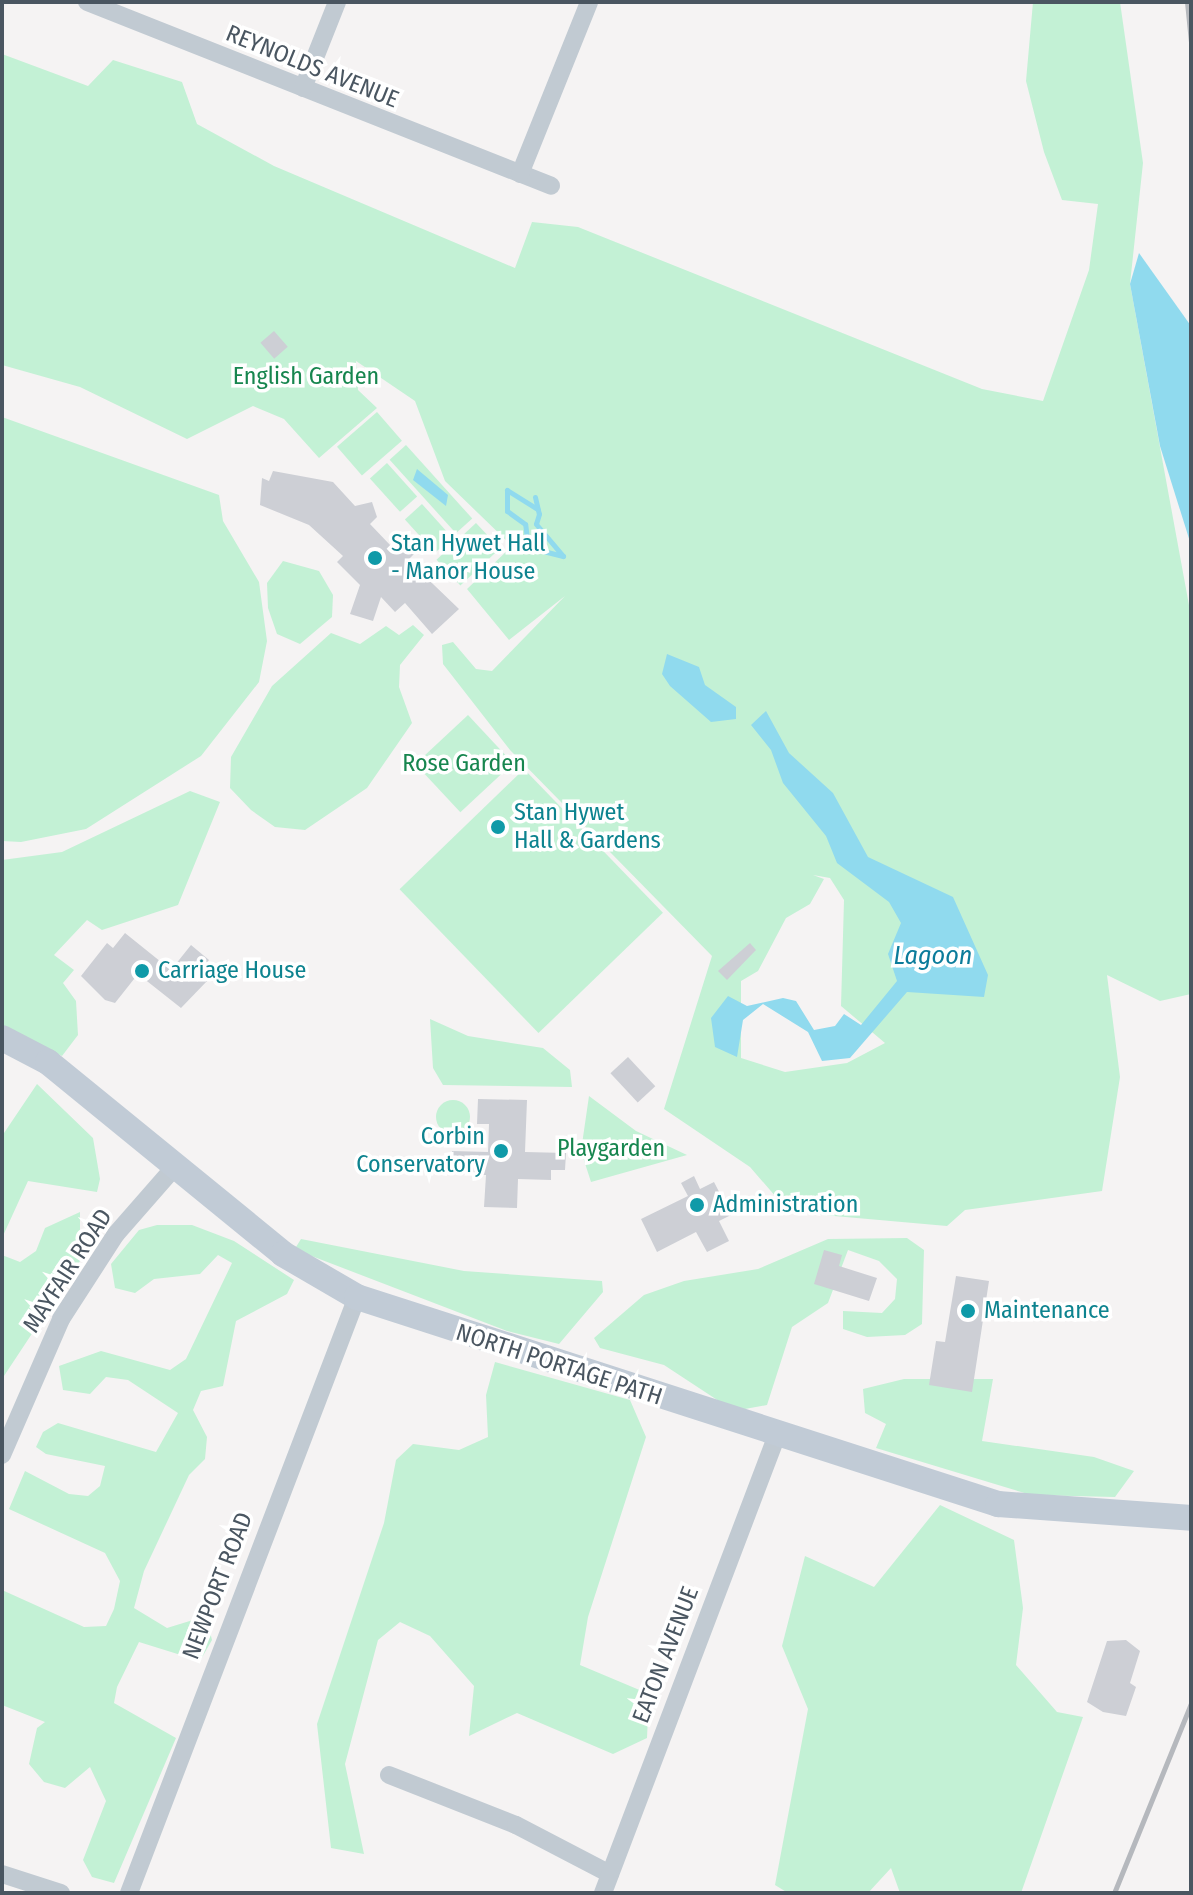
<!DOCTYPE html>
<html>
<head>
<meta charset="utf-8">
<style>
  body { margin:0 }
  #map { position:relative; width:1193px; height:1895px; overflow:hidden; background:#f5f3f3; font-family:"Fira Sans Condensed",sans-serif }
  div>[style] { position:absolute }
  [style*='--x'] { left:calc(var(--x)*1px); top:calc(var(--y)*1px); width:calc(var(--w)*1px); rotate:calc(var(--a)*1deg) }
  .green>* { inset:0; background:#c3f1d5; transform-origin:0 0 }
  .round { border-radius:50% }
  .water>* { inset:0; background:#90daee }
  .stream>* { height:5px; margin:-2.5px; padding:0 2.5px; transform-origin:2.5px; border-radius:2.5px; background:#90daee }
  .building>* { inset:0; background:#cdcfd5; transform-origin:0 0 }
  .street>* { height:18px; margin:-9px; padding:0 9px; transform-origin:9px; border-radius:9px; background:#c1cad2 }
  .secondary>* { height:26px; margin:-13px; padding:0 13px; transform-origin:13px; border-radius:13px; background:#c1cbd6 }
  .rail>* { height:5px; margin:-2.5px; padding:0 2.5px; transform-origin:2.5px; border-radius:2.5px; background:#b5b8bd }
  .dots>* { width:22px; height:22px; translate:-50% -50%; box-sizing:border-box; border:4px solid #fff; border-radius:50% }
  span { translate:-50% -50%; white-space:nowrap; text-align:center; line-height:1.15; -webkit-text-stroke:7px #fff; paint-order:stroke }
  .street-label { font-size:24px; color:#4a5661 }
  .park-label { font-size:24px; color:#17864f }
  .culture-label { font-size:24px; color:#0d838f }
  .left { translate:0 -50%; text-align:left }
  .right { translate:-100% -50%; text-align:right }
  .water-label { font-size:26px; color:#0c7c9b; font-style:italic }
  .frame { position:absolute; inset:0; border:4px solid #4a5661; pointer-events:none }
</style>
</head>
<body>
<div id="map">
  <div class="green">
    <div style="clip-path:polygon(evenodd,1033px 2px,1120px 2px,1143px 163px,1130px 284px,1191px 616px,1191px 994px,1160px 1001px,1107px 975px,1120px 1077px,1102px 1191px,965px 1210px,947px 1226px,789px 1212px,750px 1167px,664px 1109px,712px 956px,510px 750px,443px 664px,442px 645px,453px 642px,476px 669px,492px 671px,565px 596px,509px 640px,467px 589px,512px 546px,445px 481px,415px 401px,356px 361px,358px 390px,377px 408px,319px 458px,284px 419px,253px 406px,187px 439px,80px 387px,2px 365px,2px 54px,88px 86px,113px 60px,182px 82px,197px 124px,274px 166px,515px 268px,532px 222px,578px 227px,982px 389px,1043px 401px,1089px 270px,1098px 204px,1062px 200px,1044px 152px,1026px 81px,1033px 2px,813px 875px,830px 878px,844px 900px,841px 1006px,885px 1043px,847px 1063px,785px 1072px,741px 1058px,741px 981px,758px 971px,786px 918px,810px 904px,824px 879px,813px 875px)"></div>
    <div style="left:377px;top:412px;width:38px;height:53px;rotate:49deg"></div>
    <div style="clip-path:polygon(2px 417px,219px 495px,223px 521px,259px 582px,267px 641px,259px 682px,201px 756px,86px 829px,21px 842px,2px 841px)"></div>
    <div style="left:406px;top:445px;width:99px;height:22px;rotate:48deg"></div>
    <div style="left:387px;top:463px;width:45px;height:23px;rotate:48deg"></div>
    <div style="left:422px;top:504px;width:45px;height:23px;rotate:48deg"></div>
    <div style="left:476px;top:523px;width:35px;height:54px;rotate:47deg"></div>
    <div style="clip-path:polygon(283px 561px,319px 571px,333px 595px,332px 617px,300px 644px,277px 634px,268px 608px,267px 583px)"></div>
    <div style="clip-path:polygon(413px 625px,424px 635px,400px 665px,399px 687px,412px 723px,367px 788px,305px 830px,275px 827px,251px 810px,230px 788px,231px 757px,272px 686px,331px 633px,360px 644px,386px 626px,399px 635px)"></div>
    <div style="left:468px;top:715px;width:66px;height:72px;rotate:47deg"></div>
    <div style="left:524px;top:769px;width:200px;height:173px;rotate:46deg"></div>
    <div style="clip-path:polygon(190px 791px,220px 802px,178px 905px,102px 930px,87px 920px,54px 955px,74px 970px,63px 983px,76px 1001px,78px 1035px,62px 1056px,2px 1026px,2px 860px,62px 852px)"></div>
    <div style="clip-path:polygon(430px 1019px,468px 1036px,543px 1048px,570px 1070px,572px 1087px,443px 1085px,433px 1068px)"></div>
    <div style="clip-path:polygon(37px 1084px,93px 1138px,100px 1179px,97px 1192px,28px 1181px,2px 1238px,2px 1136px)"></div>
    <div style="clip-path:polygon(589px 1096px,636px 1131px,687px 1155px,591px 1182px,581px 1151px)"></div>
    <div class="round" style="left:436px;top:1100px;width:34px;height:34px"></div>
    <div style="clip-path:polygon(80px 1212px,80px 1261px,2px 1379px,2px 1255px,20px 1262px,36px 1251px,45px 1228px)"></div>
    <div style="clip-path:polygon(157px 1225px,192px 1225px,234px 1241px,294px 1280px,287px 1294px,236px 1321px,223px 1386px,201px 1391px,193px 1410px,207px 1437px,205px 1459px,189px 1475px,144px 1571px,134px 1608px,167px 1628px,206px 1616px,212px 1640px,200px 1661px,139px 1642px,117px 1687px,114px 1703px,176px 1738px,114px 1883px,92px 1877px,83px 1860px,106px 1801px,90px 1767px,65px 1788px,44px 1782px,29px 1764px,37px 1728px,45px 1722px,2px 1705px,2px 1590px,84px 1627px,106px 1626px,114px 1609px,120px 1581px,105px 1553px,9px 1509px,25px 1471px,69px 1494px,88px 1496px,100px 1486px,105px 1466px,46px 1454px,36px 1447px,43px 1432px,58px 1423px,156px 1452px,178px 1413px,128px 1380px,106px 1377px,90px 1394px,63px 1390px,59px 1366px,101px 1351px,170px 1370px,186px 1359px,232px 1263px,218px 1255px,200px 1274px,154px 1279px,135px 1293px,115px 1288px,111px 1264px,139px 1230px)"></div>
    <div style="clip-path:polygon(907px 1238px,924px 1250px,922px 1324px,905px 1335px,867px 1337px,843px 1329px,843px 1311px,882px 1313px,895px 1299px,897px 1279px,879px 1261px,848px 1250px,828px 1303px,792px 1327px,767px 1405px,734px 1411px,664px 1365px,600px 1348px,594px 1338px,644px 1295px,684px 1281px,758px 1269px,828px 1239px)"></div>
    <div style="clip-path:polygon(301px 1239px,464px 1271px,602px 1281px,603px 1292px,559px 1344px,507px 1331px,309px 1255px,296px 1247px)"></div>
    <div style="clip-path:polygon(495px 1362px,630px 1400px,646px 1437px,588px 1617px,580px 1665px,649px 1694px,647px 1738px,613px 1754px,517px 1713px,469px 1736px,474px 1686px,430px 1636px,400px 1622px,378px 1640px,345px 1764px,364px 1854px,331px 1848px,317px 1724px,384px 1523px,396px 1460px,413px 1444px,459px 1450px,488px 1437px,486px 1395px)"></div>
    <div style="clip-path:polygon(904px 1379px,993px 1379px,982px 1441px,1094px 1457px,1134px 1471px,1115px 1497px,1031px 1495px,876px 1448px,886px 1424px,865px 1413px,863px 1389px)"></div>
    <div style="clip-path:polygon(940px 1505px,1014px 1540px,1023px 1608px,1016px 1665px,1057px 1712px,1083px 1717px,1021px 1893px,900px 1893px,891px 1868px,868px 1893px,788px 1893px,775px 1885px,808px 1709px,782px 1646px,805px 1556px,874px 1587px)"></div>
  </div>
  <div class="water">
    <div style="clip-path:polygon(1139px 253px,1191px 326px,1191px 545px,1160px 446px,1130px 284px)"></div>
    <div style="clip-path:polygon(417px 469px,448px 495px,446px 506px,413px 480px)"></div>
    <div style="clip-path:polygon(667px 654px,699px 667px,705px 685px,736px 707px,736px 719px,711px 722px,670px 686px,662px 674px)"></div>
    <div style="clip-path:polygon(766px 711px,789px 753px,833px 793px,868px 857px,953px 897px,988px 975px,984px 997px,907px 992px,850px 1058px,822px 1061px,808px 1032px,763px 1004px,743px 1020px,737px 1057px,715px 1047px,711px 1018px,728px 996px,747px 1006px,783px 998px,796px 1001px,814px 1030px,835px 1026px,844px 1014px,861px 1025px,897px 981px,888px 954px,901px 923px,889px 902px,837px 863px,826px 836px,783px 783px,771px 750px,751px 725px)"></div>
  </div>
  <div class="stream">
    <div style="--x:535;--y:497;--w:17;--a:77"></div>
    <div style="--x:539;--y:514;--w:10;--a:107"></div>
    <div style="--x:536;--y:524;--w:42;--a:49.8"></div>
    <div style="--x:563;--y:556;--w:36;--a:-166"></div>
    <div style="--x:528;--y:547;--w:23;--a:-97"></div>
    <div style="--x:525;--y:524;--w:22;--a:-144"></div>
    <div style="--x:507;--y:511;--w:21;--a:-90"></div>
    <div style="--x:507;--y:490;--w:36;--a:32"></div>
  </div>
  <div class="building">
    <div style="left:274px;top:331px;width:21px;height:18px;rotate:49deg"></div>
    <div style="clip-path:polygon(273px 471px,333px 482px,355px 506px,372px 502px,377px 517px,370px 524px,391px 546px,399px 538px,414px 554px,408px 560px,459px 609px,432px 634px,405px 603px,395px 612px,381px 597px,373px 621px,350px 614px,360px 585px,337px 562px,343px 556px,309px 525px,260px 505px,262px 478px,269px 481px)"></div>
    <div style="clip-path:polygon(125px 933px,171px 970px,191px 945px,209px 960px,200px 972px,208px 980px,181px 1008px,138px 974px,115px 1003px,105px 1000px,81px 976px,107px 943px,113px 948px)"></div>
    <div style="clip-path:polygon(750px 943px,756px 950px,727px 980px,718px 971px)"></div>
    <div style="left:628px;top:1057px;width:40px;height:24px;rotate:47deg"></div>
    <div style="clip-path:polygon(478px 1099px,527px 1100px,525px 1152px,566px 1153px,565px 1170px,551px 1170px,551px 1180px,518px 1179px,517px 1208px,484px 1207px,486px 1175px,451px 1174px,452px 1151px,488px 1152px,489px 1124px,477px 1124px)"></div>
    <div style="clip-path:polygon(694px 1176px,700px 1189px,714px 1182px,731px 1215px,719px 1221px,729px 1241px,707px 1252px,696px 1232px,657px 1252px,641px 1219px,688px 1196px,681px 1183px)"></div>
    <div style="clip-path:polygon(824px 1250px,842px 1255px,839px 1266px,877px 1278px,869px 1301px,814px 1284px)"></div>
    <div style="clip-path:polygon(956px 1276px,989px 1281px,972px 1392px,929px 1385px,936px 1341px,945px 1342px)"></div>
    <div style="clip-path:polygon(1126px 1640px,1140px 1651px,1130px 1683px,1136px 1687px,1126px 1716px,1103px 1712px,1087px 1702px,1107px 1641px)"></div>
  </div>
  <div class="street">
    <div style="--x:87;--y:2;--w:499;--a:21.6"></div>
    <div style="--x:303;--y:88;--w:92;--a:-68.4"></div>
    <div style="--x:520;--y:174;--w:185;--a:-68.1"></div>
    <div style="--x:2;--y:1455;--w:148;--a:-66.5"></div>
    <div style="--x:61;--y:1319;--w:101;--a:-57.1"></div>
    <div style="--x:116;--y:1234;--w:86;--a:-48.8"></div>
    <div style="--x:389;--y:1775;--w:136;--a:21.5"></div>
    <div style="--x:516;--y:1825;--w:106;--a:27.5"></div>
    <div style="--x:2;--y:1874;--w:62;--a:17.9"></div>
    <div style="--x:129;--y:1893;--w:638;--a:-69.07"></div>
    <div style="--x:603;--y:1893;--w:490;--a:-69.2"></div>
  </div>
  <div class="secondary">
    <div style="--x:2;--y:1038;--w:52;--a:27.6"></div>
    <div style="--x:48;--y:1062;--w:303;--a:39.2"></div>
    <div style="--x:283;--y:1254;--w:86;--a:30.2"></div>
    <div style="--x:357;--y:1297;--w:674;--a:17.9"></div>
    <div style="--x:998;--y:1504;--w:194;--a:4.1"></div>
  </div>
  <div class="rail">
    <div style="--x:1187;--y:2;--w:40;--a:84.3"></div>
    <div style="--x:1114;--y:1893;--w:205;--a:-67.9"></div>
  </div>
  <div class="dots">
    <div style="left:375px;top:558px;background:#0f9aa8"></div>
    <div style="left:498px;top:827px;background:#0f9aa8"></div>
    <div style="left:142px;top:971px;background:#0f9aa8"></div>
    <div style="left:501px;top:1151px;background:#0f9aa8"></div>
    <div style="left:697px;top:1205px;background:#0f9aa8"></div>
    <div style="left:968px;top:1311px;background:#0f9aa8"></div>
  </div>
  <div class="street-label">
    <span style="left:312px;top:67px;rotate:22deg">REYNOLDS AVENUE</span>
    <span style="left:68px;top:1271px;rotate:-57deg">MAYFAIR ROAD</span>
    <span style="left:559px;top:1365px;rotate:18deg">NORTH PORTAGE PATH</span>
    <span style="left:218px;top:1586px;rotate:-69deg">NEWPORT ROAD</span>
    <span style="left:666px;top:1655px;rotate:-69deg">EATON AVENUE</span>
  </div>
  <div class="park-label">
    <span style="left:306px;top:377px">English Garden</span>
    <span style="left:464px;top:764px">Rose Garden</span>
    <span style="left:611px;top:1149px">Playgarden</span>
  </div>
  <div class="culture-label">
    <span class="left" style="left:391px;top:558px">Stan Hywet Hall<br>- Manor House</span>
    <span class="left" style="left:514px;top:827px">Stan Hywet<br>Hall &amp; Gardens</span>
    <span class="left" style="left:158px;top:971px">Carriage House</span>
    <span class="right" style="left:485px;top:1151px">Corbin<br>Conservatory</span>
    <span class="left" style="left:713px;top:1205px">Administration</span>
    <span class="left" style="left:984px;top:1311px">Maintenance</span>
  </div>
  <div class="water-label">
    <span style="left:933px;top:956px">Lagoon</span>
  </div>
  <div class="frame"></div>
</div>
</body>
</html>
